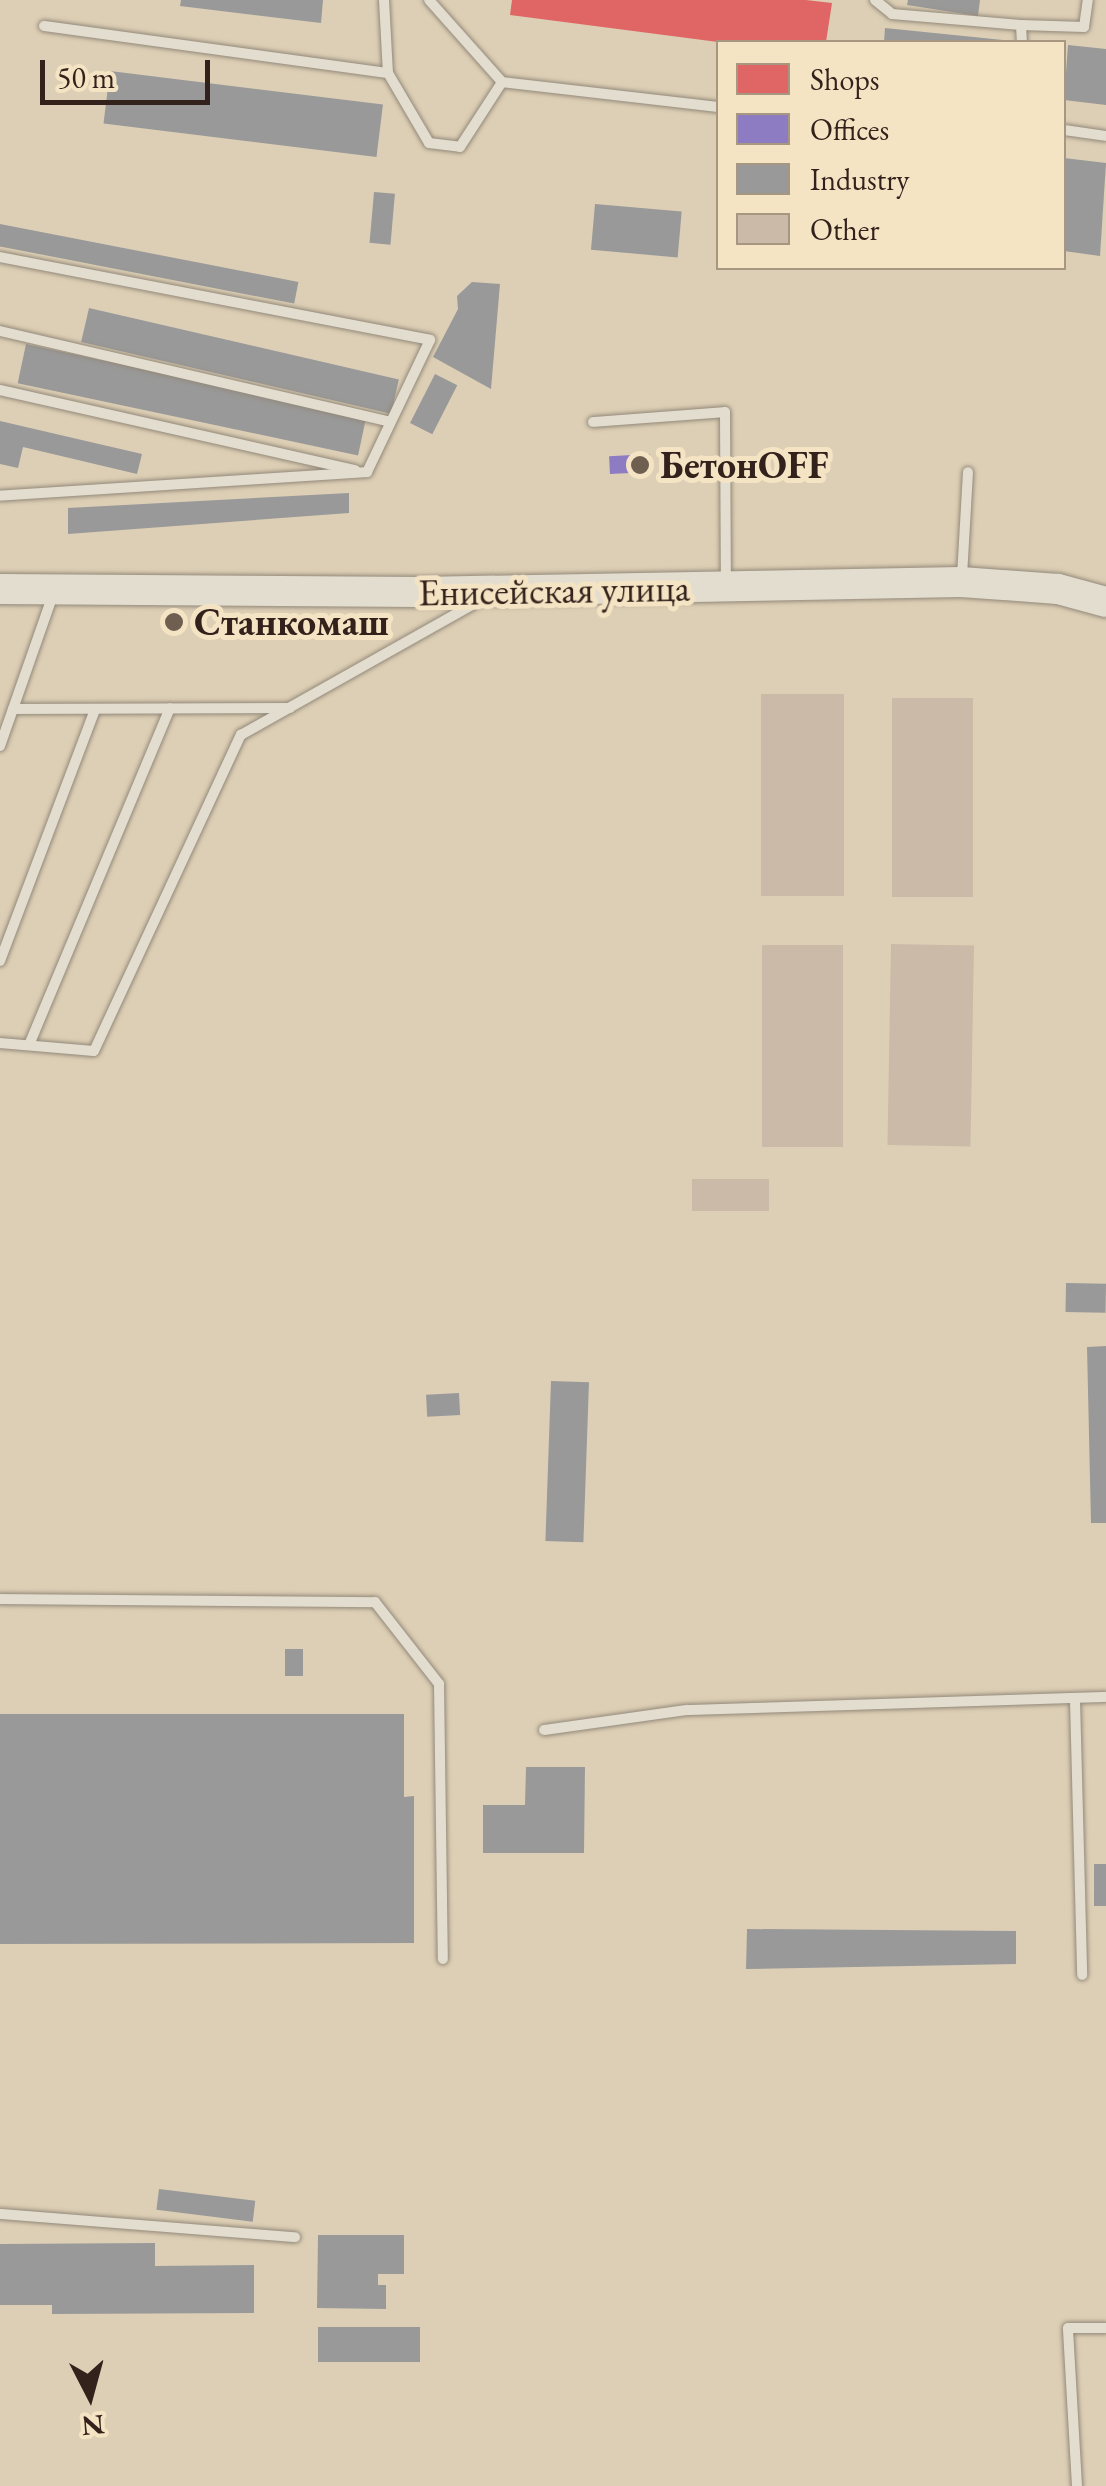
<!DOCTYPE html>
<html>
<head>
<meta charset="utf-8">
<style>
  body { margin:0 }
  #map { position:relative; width:1106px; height:2486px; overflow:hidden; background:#ddcfb5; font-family:"EB Garamond",serif }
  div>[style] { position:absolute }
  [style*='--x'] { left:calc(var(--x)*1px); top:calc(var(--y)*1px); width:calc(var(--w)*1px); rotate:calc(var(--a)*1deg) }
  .shops>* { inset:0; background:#e06666 }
  .offices>* { inset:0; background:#8e7cc3; transform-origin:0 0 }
  .industry>* { inset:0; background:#999; transform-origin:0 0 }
  .building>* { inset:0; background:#cbbaa7; transform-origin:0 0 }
  .roads { filter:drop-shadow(0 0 2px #93897a) drop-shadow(0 0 2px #93897a) }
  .lane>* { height:10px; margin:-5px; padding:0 5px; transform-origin:5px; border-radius:5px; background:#e3ddcf }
  .secondary>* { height:30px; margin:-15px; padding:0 15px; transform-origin:15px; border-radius:15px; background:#e3ddcf }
  .dots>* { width:28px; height:28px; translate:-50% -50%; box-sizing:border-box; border:5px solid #f4e4c4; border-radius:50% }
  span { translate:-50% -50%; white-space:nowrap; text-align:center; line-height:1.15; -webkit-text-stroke:10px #f4e4c4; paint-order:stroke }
  .poi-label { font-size:38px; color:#33221b; font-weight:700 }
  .left { translate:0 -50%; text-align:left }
  .street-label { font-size:38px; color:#33221b }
  .legend { position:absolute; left:716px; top:40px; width:350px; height:230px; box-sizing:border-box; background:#f4e4c4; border:2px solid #a79680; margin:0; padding:12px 18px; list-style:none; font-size:30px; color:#33221b }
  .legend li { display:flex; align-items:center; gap:20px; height:50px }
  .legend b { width:50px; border:2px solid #a79680 }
  .north { position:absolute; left:40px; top:2346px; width:100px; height:100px; -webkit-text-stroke:8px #f4e4c4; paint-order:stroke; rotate:174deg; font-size:28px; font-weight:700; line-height:40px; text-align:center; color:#33221b }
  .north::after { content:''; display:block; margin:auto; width:35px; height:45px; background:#33221b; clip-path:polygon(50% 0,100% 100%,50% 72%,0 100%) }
  .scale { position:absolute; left:40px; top:60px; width:170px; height:45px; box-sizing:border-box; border:5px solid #33221b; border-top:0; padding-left:12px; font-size:30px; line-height:35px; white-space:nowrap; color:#33221b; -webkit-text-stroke:8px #f4e4c4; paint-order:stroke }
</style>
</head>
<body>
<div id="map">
  <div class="shops">
    <div style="clip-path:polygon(512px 0,806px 0,832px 3px,826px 42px,718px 42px,510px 15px)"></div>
  </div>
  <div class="offices">
    <div style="left:650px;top:454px;width:18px;height:41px;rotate:87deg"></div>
  </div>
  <div class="industry">
    <div style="clip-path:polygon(181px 0,323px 0,321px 23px,180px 6px)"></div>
    <div style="clip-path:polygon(908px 0,980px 0,978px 16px,907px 5px)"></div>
    <div style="clip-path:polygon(885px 28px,1003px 40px,1003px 42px,884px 42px)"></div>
    <div style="clip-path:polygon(1068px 45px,1106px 49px,1106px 105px,1064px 100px)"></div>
    <div style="left:110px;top:71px;width:275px;height:53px;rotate:7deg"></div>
    <div style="clip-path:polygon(1064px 158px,1106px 163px,1100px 256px,1064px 251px)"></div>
    <div style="left:374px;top:192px;width:21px;height:51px;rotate:5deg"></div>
    <div style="left:595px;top:204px;width:87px;height:46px;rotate:5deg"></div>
    <div style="left:0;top:224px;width:304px;height:22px;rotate:11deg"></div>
    <div style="clip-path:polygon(472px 282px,500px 284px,491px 389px,433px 357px,458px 309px,457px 296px)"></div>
    <div style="left:89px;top:308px;width:318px;height:35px;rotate:13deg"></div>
    <div style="left:26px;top:344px;width:348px;height:40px;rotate:12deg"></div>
    <div style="left:435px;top:374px;width:25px;height:55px;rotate:27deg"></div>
    <div style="clip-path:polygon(0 421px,142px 454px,137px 474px,23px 447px,18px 468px,0 464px)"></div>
    <div style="clip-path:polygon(349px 493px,349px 513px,68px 534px,68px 508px)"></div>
    <div style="left:1066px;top:1283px;width:40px;height:29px;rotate:1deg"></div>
    <div style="clip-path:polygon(1106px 1346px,1106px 1523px,1091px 1523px,1087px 1347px)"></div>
    <div style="left:551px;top:1381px;width:38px;height:160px;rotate:2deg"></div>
    <div style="left:459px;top:1393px;width:22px;height:33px;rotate:87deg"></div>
    <div style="left:285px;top:1649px;width:18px;height:27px"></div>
    <div style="clip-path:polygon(0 1714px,404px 1714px,404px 1797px,414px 1796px,414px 1943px,0 1944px)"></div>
    <div style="clip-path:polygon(526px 1767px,585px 1767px,584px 1853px,483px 1853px,483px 1805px,525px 1805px)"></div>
    <div style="left:1106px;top:1864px;width:42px;height:12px;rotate:90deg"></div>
    <div style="clip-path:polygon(747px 1929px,1016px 1931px,1016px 1964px,746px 1969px)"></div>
    <div style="left:159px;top:2189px;width:97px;height:21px;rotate:7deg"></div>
    <div style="clip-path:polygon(318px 2235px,404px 2235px,404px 2274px,378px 2274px,378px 2285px,386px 2285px,386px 2309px,317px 2308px)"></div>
    <div style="clip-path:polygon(155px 2243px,155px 2266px,254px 2265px,254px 2313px,52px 2314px,52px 2305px,0 2305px,0 2244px)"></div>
    <div style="left:318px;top:2327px;width:102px;height:35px"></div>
  </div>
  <div class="building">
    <div style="left:761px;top:694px;width:83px;height:202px"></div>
    <div style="left:892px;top:698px;width:81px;height:199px"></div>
    <div style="left:891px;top:944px;width:83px;height:201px;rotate:1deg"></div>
    <div style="left:762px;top:945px;width:81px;height:202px"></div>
    <div style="left:692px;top:1179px;width:77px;height:32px"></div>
  </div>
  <div class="roads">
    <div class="lane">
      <div style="--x:384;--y:0;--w:73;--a:86.9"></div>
      <div style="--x:388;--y:73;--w:81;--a:59.6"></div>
      <div style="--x:429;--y:143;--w:31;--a:7"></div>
      <div style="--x:460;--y:147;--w:77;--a:-57.1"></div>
      <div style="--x:502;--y:82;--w:217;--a:6.6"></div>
      <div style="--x:429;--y:0;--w:110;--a:48.3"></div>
      <div style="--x:875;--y:0;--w:22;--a:39"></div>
      <div style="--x:892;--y:14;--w:129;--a:4.9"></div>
      <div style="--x:1021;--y:25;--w:17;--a:87"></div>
      <div style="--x:1021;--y:25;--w:63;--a:1.8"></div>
      <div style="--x:1084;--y:27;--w:27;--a:-82"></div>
      <div style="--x:44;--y:26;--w:347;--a:7.8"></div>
      <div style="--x:1064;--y:130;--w:42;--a:8.1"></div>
      <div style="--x:0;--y:257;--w:438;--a:10.9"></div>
      <div style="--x:430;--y:340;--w:146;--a:115.5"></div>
      <div style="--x:367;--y:472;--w:368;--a:176.3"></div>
      <div style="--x:0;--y:331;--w:401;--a:13.1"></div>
      <div style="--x:0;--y:390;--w:364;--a:12.7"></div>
      <div style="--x:593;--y:422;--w:132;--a:-4.3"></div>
      <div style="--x:725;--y:412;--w:169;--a:89.7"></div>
      <div style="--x:962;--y:576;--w:104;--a:-86.7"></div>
      <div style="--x:13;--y:709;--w:277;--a:-0.2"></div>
      <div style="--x:0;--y:746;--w:160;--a:-70.7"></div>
      <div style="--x:0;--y:961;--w:269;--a:-69.3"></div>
      <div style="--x:0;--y:1043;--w:94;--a:4.9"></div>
      <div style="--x:94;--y:1051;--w:349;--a:-65.1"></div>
      <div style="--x:241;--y:735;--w:273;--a:-29.4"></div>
      <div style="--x:29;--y:1045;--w:365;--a:-67.3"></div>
      <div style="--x:0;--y:1599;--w:375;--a:0.5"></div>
      <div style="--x:375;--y:1602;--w:104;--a:52"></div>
      <div style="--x:439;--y:1684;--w:275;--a:89.2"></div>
      <div style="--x:1075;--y:1700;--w:275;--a:88.5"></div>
      <div style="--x:544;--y:1730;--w:144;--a:-8"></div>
      <div style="--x:687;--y:1710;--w:419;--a:-1.8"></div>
      <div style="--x:0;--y:2214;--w:296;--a:4.5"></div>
      <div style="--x:1077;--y:2486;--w:158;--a:-93.3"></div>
      <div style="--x:1068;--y:2328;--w:38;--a:0"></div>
    </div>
    <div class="secondary">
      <div style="--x:0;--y:589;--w:420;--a:0.4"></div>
      <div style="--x:420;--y:592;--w:541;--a:-1.06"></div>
      <div style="--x:961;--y:582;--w:97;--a:4.1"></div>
      <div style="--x:1058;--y:589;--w:50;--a:15.2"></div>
    </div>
  </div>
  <div class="dots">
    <div style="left:640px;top:465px;background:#6e5f51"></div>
    <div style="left:174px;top:622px;background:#6e5f51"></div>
  </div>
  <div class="poi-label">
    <span class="left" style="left:660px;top:465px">БетонOFF</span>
    <span class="left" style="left:194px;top:622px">Станкомаш</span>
  </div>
  <div class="street-label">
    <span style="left:554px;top:590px;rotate:-1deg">Енисейская улица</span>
  </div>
  <ul class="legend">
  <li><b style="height:28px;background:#e06666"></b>Shops</li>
  <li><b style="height:28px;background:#8e7cc3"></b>Offices</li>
  <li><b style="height:28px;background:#999"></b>Industry</li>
  <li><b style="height:28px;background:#cbbaa7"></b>Other</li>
  </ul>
  <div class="north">N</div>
  <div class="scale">50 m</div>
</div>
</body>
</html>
